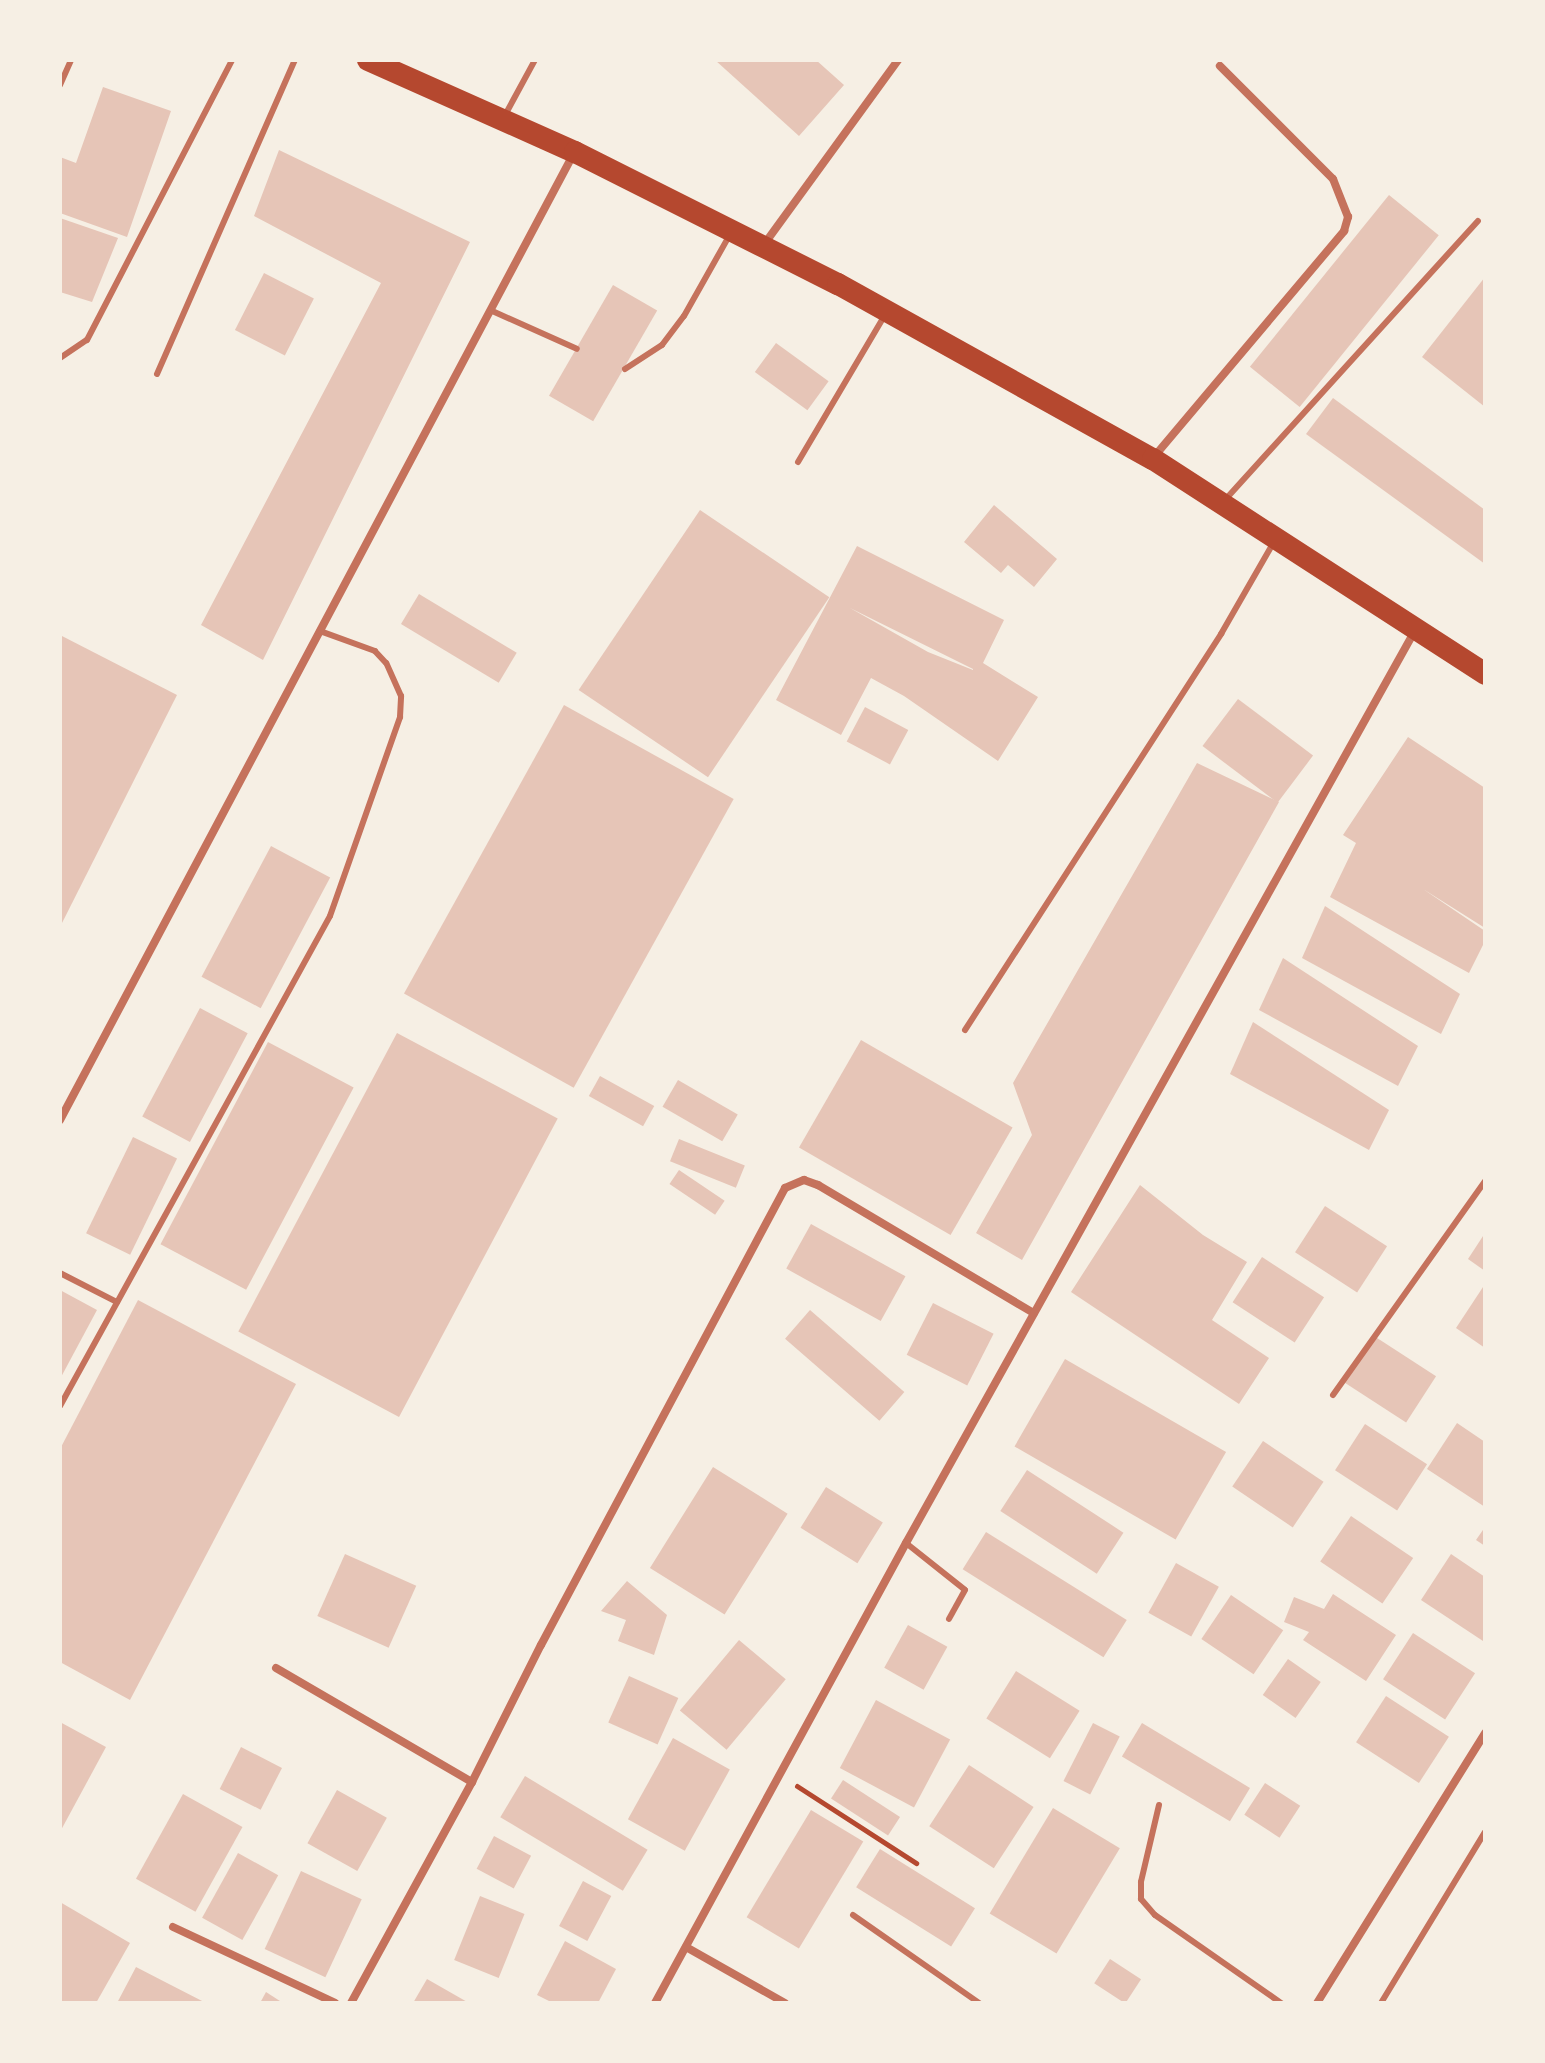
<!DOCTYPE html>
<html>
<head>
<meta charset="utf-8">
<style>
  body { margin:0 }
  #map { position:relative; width:1545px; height:2063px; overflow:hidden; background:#f6efe4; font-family:Overpass,sans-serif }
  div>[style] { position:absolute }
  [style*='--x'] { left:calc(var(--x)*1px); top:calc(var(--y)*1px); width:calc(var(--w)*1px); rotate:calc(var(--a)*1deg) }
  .building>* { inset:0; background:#e6c5b7; transform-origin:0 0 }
  .path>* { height:5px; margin:-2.5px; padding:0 2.5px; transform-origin:2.5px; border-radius:2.5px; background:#b5482f }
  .service>* { height:6px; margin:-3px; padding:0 3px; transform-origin:3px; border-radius:3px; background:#c5725c }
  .minor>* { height:8px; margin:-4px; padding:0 4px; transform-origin:4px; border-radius:4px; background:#c5725c }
  .trunk>* { height:22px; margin:-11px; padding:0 11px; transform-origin:11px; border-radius:11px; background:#b5482f }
  span { translate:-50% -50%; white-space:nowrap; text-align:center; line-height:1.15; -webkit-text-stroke:6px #f6efe4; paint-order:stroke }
  .frame { position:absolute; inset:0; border:62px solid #f6efe4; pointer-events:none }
</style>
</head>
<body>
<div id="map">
  <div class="building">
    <div style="clip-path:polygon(715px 60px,816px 60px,844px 85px,799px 136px)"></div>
    <div style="clip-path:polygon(103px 87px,171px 111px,127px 237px,60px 213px,60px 157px,76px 163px)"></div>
    <div style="clip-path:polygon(279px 150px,470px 242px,263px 660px,201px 625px,381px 283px,254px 216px)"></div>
    <div style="left:1389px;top:195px;width:64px;height:221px;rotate:39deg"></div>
    <div style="clip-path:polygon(60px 218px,118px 238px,92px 302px,60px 292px)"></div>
    <div style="left:264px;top:273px;width:56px;height:64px;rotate:27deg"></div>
    <div style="clip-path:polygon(1485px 277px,1485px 407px,1422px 357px)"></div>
    <div style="left:613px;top:285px;width:51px;height:128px;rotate:30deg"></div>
    <div style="left:776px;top:343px;width:65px;height:36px;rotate:36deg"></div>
    <div style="clip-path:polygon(1333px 398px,1485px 510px,1485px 564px,1306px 434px)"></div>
    <div style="clip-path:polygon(994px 505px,1057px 559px,1034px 587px,1008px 565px,1001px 573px,964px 542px)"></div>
    <div style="left:700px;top:510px;width:156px;height:217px;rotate:34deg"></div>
    <div style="clip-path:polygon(evenodd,857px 546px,1004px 620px,983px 663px,1038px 697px,998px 761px,904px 696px,871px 678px,841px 735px,776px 700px,857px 546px,850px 608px,973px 669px,973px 670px,928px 652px,850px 608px)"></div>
    <div style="left:419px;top:594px;width:114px;height:35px;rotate:31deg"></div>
    <div style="clip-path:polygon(60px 635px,177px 695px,60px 927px)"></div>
    <div style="left:1238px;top:699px;width:94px;height:59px;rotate:37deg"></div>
    <div style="left:564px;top:705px;width:194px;height:330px;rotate:29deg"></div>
    <div style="left:865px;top:707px;width:49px;height:39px;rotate:28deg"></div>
    <div style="clip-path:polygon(1408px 737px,1485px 788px,1485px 928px,1423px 889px,1485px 931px,1485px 941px,1469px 973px,1330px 897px,1356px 843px,1343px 835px)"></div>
    <div style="clip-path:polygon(1197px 763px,1279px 802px,1022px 1260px,976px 1233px,1032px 1135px,1013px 1083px)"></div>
    <div style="left:271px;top:846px;width:67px;height:148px;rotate:28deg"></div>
    <div style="clip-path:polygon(1325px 906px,1460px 994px,1441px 1034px,1302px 958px)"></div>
    <div style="clip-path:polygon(1283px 958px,1418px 1046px,1398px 1086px,1259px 1010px)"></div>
    <div style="left:200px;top:1008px;width:54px;height:123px;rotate:28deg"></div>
    <div style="clip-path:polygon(1253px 1022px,1389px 1110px,1369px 1150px,1230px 1074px)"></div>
    <div style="left:397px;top:1033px;width:182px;height:338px;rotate:28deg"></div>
    <div style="left:861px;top:1040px;width:175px;height:124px;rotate:30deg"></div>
    <div style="left:268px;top:1042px;width:97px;height:229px;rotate:28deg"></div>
    <div style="left:600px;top:1076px;width:62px;height:23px;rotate:29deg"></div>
    <div style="left:678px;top:1080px;width:69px;height:31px;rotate:30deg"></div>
    <div style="left:133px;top:1137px;width:49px;height:107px;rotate:26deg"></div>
    <div style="left:679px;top:1139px;width:71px;height:24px;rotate:22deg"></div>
    <div style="left:679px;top:1170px;width:55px;height:17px;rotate:34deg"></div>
    <div style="clip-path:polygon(1140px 1185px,1203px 1235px,1247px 1262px,1212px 1320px,1269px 1358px,1239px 1404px,1071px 1292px)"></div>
    <div style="left:1325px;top:1206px;width:74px;height:55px;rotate:33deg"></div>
    <div style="left:811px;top:1224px;width:108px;height:51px;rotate:29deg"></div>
    <div style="clip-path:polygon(1485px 1233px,1485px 1271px,1468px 1259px)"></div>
    <div style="left:1262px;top:1257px;width:74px;height:54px;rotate:33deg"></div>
    <div style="clip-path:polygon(1485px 1284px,1485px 1348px,1456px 1328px)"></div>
    <div style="clip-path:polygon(60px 1290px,97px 1310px,60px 1379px)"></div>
    <div style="clip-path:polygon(138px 1300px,296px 1384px,130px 1700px,60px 1662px,60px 1449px)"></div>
    <div style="left:933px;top:1303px;width:68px;height:58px;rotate:27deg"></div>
    <div style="left:810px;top:1310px;width:125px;height:38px;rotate:41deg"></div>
    <div style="left:1374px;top:1336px;width:74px;height:55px;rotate:33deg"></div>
    <div style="left:1065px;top:1359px;width:186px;height:101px;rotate:30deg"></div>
    <div style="clip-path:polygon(1457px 1423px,1485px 1442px,1485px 1507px,1427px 1469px)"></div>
    <div style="left:1365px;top:1424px;width:74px;height:55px;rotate:33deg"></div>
    <div style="left:1263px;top:1441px;width:73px;height:55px;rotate:34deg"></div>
    <div style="left:713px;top:1467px;width:88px;height:119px;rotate:32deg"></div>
    <div style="left:1027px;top:1470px;width:115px;height:49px;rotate:33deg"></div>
    <div style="left:826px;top:1487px;width:67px;height:48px;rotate:32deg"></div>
    <div style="left:1351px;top:1516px;width:75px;height:55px;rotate:34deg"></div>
    <div style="clip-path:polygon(1485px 1527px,1485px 1546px,1476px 1540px)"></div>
    <div style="left:986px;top:1532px;width:166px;height:44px;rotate:32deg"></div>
    <div style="left:345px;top:1554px;width:78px;height:68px;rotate:24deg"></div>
    <div style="clip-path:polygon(1451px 1554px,1485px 1577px,1483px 1641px,1421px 1600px)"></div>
    <div style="left:1176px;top:1563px;width:49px;height:57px;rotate:29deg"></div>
    <div style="clip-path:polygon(627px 1581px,667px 1615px,654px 1655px,618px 1641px,626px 1620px,601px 1611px)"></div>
    <div style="clip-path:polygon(1333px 1594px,1396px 1635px,1366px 1681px,1303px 1640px,1309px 1632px,1284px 1622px,1294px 1597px,1324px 1609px)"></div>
    <div style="left:1231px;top:1595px;width:63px;height:53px;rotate:34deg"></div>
    <div style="left:908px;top:1625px;width:45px;height:49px;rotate:29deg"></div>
    <div style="left:1413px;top:1633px;width:74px;height:55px;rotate:33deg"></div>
    <div style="left:739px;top:1640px;width:61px;height:92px;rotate:40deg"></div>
    <div style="left:1288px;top:1659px;width:40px;height:44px;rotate:35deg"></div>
    <div style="left:1016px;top:1671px;width:75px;height:56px;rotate:32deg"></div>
    <div style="left:629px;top:1676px;width:54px;height:51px;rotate:24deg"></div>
    <div style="left:1386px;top:1696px;width:75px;height:55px;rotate:33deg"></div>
    <div style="left:876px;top:1700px;width:84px;height:77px;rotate:28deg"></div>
    <div style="clip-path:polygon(60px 1722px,106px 1747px,60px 1832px)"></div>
    <div style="left:1093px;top:1723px;width:30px;height:65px;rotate:27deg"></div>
    <div style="left:1142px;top:1723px;width:126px;height:39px;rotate:31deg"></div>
    <div style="left:673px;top:1738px;width:65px;height:93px;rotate:29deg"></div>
    <div style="left:241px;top:1747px;width:46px;height:47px;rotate:27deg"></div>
    <div style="left:969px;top:1765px;width:77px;height:73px;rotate:33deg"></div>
    <div style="left:525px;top:1776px;width:143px;height:48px;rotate:31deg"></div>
    <div style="left:843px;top:1780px;width:68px;height:22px;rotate:33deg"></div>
    <div style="left:1265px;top:1783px;width:42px;height:38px;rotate:33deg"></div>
    <div style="left:337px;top:1790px;width:57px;height:61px;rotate:29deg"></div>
    <div style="left:183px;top:1794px;width:68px;height:97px;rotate:29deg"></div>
    <div style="left:1053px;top:1808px;width:78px;height:123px;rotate:31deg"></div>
    <div style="left:811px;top:1810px;width:61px;height:125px;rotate:31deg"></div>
    <div style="left:494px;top:1836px;width:42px;height:37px;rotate:28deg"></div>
    <div style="left:880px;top:1849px;width:112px;height:45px;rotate:32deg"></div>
    <div style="left:238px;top:1853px;width:46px;height:74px;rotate:29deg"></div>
    <div style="left:301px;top:1871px;width:67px;height:86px;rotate:25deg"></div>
    <div style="left:583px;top:1881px;width:32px;height:51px;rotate:28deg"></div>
    <div style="left:480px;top:1896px;width:48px;height:69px;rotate:22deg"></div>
    <div style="clip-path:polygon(60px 1902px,130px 1943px,96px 2003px,60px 2003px)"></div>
    <div style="clip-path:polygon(565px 1941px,616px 1969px,598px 2003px,553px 2003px,537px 1995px)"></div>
    <div style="left:1110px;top:1959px;width:37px;height:29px;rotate:33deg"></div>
    <div style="clip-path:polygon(136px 1967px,167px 1983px,206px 2003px,117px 2003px)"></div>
    <div style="clip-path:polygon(427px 1979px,469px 2003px,413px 2003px)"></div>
    <div style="clip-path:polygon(266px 1992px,283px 2003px,260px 2003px)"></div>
  </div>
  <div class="path">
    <div style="--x:797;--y:1786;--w:142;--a:32.9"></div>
  </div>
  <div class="service">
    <div style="--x:60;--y:85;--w:27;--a:-66"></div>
    <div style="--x:504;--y:117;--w:65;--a:-61.5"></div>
    <div style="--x:490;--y:310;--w:95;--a:24.1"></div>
    <div style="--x:60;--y:358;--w:32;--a:-34"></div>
    <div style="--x:87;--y:340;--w:315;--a:-62.6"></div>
    <div style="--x:625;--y:369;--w:44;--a:-33"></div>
    <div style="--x:662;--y:345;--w:36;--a:-53"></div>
    <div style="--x:684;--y:316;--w:92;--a:-60.6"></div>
    <div style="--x:157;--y:374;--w:343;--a:-66.3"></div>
    <div style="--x:798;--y:462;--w:171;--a:-59.4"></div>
    <div style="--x:1224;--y:501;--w:378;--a:-47.8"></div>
    <div style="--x:965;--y:1030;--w:472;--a:-57.1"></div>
    <div style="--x:1221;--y:634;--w:106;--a:-60.1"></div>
    <div style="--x:60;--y:1273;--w:64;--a:27"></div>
    <div style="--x:1333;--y:1395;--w:262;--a:-54.6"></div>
    <div style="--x:60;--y:1406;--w:559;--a:-61.14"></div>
    <div style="--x:330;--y:916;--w:211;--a:-70.6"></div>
    <div style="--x:400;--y:717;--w:21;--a:-87"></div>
    <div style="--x:401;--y:696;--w:36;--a:-114"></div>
    <div style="--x:386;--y:663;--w:16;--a:-133"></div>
    <div style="--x:375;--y:651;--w:59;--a:-160"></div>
    <div style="--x:906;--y:1543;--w:75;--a:38.5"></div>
    <div style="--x:965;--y:1590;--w:33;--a:119"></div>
    <div style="--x:1159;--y:1805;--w:79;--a:103.2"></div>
    <div style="--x:1141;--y:1882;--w:17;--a:90"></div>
    <div style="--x:1141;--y:1899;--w:21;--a:49"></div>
    <div style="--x:1155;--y:1915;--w:154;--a:34.9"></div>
    <div style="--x:853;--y:1915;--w:154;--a:34.9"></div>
    <div style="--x:1381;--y:2003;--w:200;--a:-58.7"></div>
  </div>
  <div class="minor">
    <div style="--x:763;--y:246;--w:230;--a:-54"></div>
    <div style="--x:1153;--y:458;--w:297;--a:-49.9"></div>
    <div style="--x:1344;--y:231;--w:15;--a:-74"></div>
    <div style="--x:1348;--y:217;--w:41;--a:-111.5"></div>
    <div style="--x:1333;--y:179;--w:160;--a:-135"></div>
    <div style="--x:60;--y:1120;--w:1095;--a:-62.01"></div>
    <div style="--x:276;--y:1668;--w:227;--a:30.2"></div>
    <div style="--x:173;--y:1927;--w:179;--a:25.1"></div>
    <div style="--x:686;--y:1947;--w:114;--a:29.5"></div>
    <div style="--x:351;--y:2003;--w:252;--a:-61.3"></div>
    <div style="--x:472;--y:1782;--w:153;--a:-63.3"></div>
    <div style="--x:541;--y:1645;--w:518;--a:-61.9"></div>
    <div style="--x:785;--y:1188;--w:21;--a:-23"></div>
    <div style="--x:804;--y:1180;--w:15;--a:20"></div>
    <div style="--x:818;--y:1185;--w:251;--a:30.7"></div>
    <div style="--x:655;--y:2003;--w:524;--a:-61.38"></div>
    <div style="--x:906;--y:1543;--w:1043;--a:-60.85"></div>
    <div style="--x:1317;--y:2003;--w:318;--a:-58.1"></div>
  </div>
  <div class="trunk">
    <div style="--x:368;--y:60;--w:227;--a:24"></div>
    <div style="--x:575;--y:152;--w:294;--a:26.7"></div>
    <div style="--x:838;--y:284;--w:360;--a:29.1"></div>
    <div style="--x:1153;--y:459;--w:396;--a:32.9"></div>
  </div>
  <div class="frame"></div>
</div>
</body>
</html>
